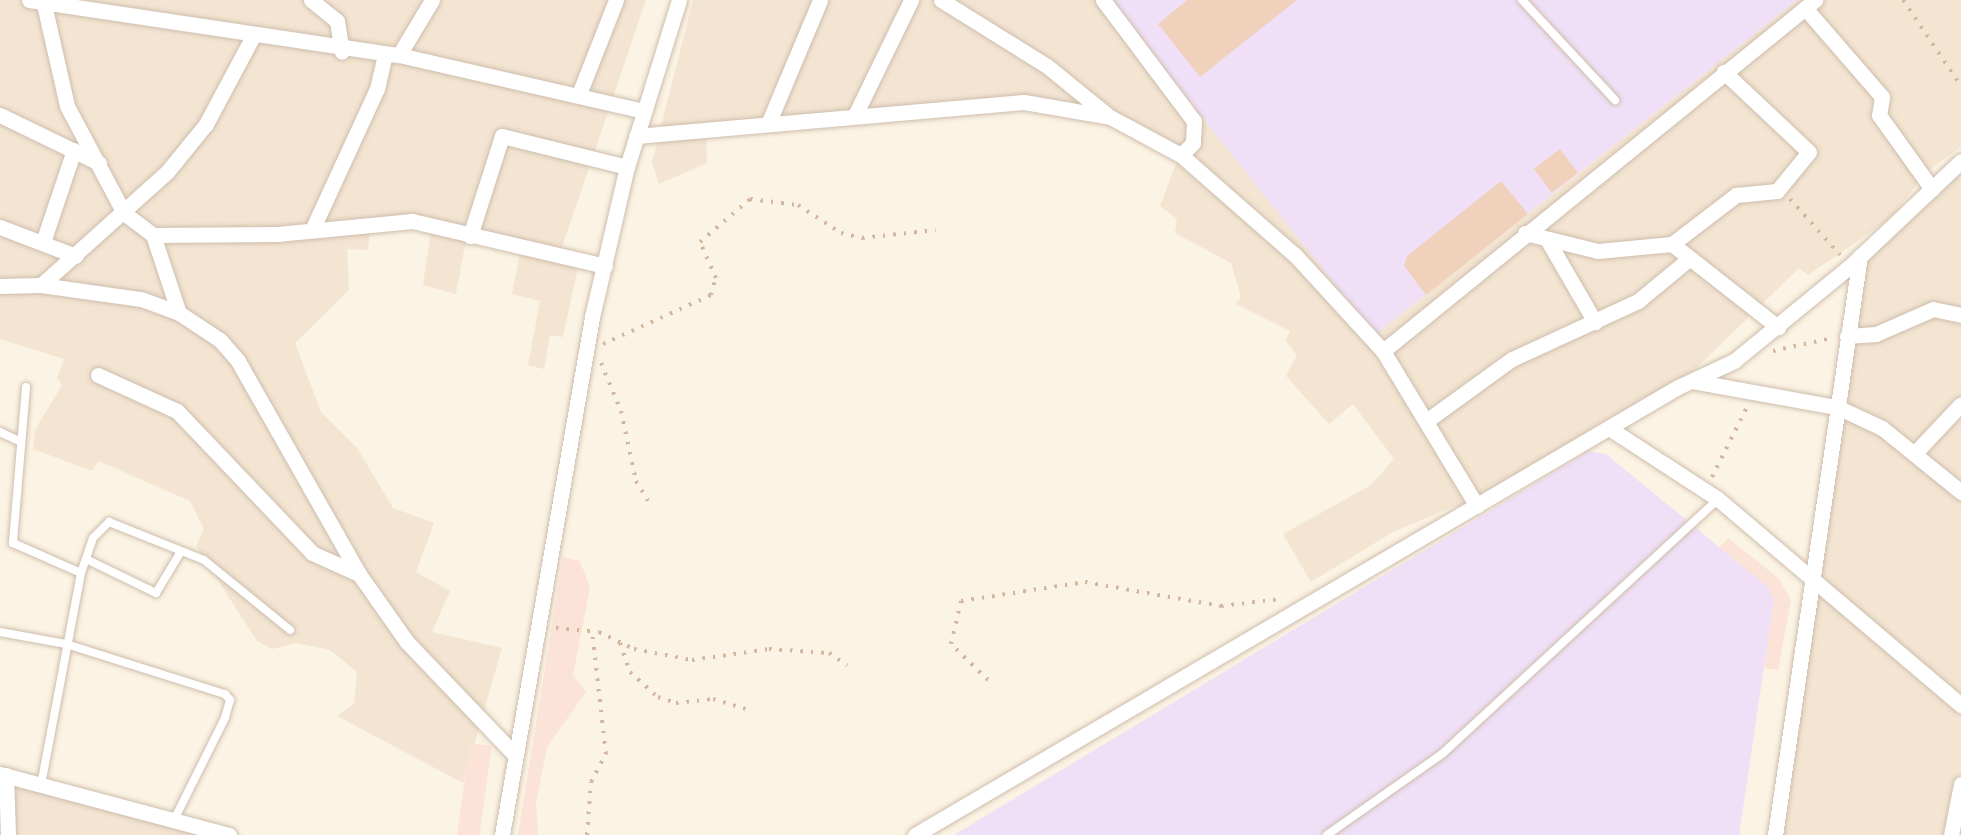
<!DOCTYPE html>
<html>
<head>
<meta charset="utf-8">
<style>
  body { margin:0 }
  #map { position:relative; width:1961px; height:835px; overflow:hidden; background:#fbf3e3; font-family:"Public Sans",sans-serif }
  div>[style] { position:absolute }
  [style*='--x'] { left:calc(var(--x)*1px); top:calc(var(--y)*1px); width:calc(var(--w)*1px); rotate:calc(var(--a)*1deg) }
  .residential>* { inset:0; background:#f3e5d2 }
  .commercial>* { inset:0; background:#fbe3d7; transform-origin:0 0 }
  .education>* { inset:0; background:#f0e0f7 }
  .building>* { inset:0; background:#f0d2bc; transform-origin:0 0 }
  .path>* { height:4px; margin-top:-2px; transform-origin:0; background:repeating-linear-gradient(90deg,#d4b69f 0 2.5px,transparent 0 10.5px) }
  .roads { filter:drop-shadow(0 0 2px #cebdad) drop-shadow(0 0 2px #cebdad) }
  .lane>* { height:8px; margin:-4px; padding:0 4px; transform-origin:4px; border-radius:4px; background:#fff }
  .street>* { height:15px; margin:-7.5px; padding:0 7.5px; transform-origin:7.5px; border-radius:7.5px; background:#fff }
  span { translate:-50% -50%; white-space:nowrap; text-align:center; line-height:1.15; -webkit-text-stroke:8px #fef7e9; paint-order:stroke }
</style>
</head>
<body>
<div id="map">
  <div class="residential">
    <div style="clip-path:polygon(0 0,646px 0,558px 259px,579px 263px,563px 337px,550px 335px,544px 369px,528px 365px,540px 301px,512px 294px,520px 253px,466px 240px,456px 294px,423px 285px,431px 231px,416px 227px,370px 231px,368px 250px,347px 249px,349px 290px,295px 343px,321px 412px,357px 448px,393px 508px,434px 523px,416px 572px,450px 591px,432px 632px,502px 648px,463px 783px,337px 716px,354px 704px,357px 672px,330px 650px,296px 643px,272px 649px,257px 641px,196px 546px,204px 529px,190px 501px,99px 461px,92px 471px,33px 449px,35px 430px,62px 385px,57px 378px,64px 359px,0 339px)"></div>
    <div style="clip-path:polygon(693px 0,1109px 0,1375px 335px,1797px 0,1961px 0,1961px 147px,1926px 172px,1891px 218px,1808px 275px,1799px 268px,1678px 386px,1476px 506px,1452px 507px,1393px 532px,1311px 582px,1283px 534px,1371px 485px,1394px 459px,1353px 404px,1329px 424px,1286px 376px,1297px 355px,1286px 341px,1290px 331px,1236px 304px,1241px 297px,1231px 263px,1175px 233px,1177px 219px,1160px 206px,1178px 158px,1111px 124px,1024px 107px,856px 118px,706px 137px,707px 163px,659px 184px,652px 162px)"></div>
    <div style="clip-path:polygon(1961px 168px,1961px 835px,1775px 835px,1861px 267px)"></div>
    <div style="clip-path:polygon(0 774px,227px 835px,0 835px)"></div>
  </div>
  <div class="commercial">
    <div style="clip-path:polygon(1728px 538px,1778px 578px,1791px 600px,1778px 670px,1764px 668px,1774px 600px,1719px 548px)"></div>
    <div style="clip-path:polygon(563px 557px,580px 561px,590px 588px,573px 675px,586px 692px,547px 747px,536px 804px,538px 835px,518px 835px)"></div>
    <div style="left:470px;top:743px;width:22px;height:94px;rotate:8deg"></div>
  </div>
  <div class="education">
    <div style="clip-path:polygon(1109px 0,1797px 0,1375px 335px)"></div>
    <div style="clip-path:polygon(1589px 451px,1606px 454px,1769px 588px,1774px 600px,1739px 835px,954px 835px)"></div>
  </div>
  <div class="building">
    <div style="clip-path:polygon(1187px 0,1297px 0,1200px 77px,1158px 24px)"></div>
    <div style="left:1560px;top:149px;width:30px;height:33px;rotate:53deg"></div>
    <div style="clip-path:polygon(1501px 181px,1528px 214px,1426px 295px,1404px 266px,1407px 256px)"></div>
  </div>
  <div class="path">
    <div style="--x:1903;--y:0;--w:104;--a:56"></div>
    <div style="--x:1790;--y:199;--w:75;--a:48.2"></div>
    <div style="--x:603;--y:344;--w:119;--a:-24.4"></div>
    <div style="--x:711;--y:295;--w:18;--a:-74"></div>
    <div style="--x:716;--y:278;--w:39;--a:-114"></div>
    <div style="--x:700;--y:242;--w:66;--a:-40.7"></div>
    <div style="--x:750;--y:199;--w:48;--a:7.1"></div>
    <div style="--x:798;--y:205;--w:51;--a:33.1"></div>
    <div style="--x:841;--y:233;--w:22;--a:13"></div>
    <div style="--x:862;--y:238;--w:74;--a:-6.2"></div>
    <div style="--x:1773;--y:351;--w:60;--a:-12.4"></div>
    <div style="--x:601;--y:363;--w:52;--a:67.4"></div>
    <div style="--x:621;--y:411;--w:72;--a:77.9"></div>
    <div style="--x:636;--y:481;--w:23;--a:59"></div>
    <div style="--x:1712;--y:477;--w:80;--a:-63.4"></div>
    <div style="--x:556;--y:628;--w:43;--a:5.3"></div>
    <div style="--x:599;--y:632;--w:39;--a:26"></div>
    <div style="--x:634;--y:649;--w:59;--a:10.7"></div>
    <div style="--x:692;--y:660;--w:78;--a:-8.1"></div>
    <div style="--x:769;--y:649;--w:60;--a:3.8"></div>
    <div style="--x:829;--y:653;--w:22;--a:34"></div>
    <div style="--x:620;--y:643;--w:31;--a:71"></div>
    <div style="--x:630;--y:672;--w:38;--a:42"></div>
    <div style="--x:658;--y:697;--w:19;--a:18"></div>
    <div style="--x:676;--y:703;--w:37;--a:-6"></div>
    <div style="--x:713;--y:699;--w:34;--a:17"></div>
    <div style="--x:988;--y:680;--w:52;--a:-135.8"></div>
    <div style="--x:951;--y:644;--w:44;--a:-76.9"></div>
    <div style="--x:961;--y:601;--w:125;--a:-8.7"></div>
    <div style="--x:1085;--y:582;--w:138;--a:10"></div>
    <div style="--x:1221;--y:606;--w:60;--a:-6.7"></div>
    <div style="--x:587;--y:835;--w:53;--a:-85.7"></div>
    <div style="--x:591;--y:782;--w:32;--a:-62"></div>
    <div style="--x:606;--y:754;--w:124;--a:-96.5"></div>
  </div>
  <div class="roads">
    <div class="lane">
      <div style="--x:1522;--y:0;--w:137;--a:47.1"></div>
      <div style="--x:26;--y:387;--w:157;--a:94.8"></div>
      <div style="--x:13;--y:543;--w:74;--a:23.8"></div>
      <div style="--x:0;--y:432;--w:19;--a:25"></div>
      <div style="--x:86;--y:559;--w:78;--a:25.9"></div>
      <div style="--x:156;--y:593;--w:47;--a:-59"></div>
      <div style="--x:0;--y:632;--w:67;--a:10.3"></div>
      <div style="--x:66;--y:644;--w:167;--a:17.5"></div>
      <div style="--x:225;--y:694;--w:8;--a:50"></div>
      <div style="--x:230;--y:700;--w:19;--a:106"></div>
      <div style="--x:225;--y:718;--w:114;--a:116.6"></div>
      <div style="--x:41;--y:785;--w:216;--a:-79.3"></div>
      <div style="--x:81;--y:573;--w:37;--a:-71"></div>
      <div style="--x:93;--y:538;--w:23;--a:-45"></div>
      <div style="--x:109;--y:522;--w:102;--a:21.8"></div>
      <div style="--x:204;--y:560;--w:111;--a:39.1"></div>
      <div style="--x:1327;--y:835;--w:141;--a:-35.2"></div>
      <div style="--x:1442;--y:754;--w:376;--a:-42.7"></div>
    </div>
    <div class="street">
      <div style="--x:29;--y:0;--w:374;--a:8.5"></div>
      <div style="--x:399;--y:55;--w:250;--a:12.9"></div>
      <div style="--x:43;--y:0;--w:109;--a:77.2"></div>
      <div style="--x:67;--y:106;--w:121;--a:62"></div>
      <div style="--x:124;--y:213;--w:36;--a:37"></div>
      <div style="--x:153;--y:235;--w:82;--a:71.6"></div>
      <div style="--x:311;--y:0;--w:33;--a:39"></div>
      <div style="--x:337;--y:21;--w:31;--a:81"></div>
      <div style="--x:941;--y:0;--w:125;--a:31.9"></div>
      <div style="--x:1047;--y:66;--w:77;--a:39.2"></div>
      <div style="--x:1103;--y:0;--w:151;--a:53.1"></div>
      <div style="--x:1194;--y:121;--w:22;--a:93"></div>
      <div style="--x:1193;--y:143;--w:17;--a:135"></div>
      <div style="--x:1805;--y:8;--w:118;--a:49.1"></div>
      <div style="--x:1882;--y:97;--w:18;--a:99"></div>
      <div style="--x:1879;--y:115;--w:91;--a:54.4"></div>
      <div style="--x:399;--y:55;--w:64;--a:-59"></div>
      <div style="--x:579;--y:94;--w:101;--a:-68.5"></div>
      <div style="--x:856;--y:113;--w:126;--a:-64"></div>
      <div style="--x:0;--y:115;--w:110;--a:25.9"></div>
      <div style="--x:768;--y:124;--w:134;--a:-67.2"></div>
      <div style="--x:636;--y:136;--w:389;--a:-5"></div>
      <div style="--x:1024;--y:102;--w:87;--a:9.9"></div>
      <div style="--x:1110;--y:117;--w:81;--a:28.2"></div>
      <div style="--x:1181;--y:155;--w:152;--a:41.3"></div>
      <div style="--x:1295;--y:255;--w:130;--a:47.5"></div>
      <div style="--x:1383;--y:351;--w:181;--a:58.8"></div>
      <div style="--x:0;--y:227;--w:81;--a:20.9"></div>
      <div style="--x:312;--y:230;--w:155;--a:-65.3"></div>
      <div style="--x:377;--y:89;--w:36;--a:-77"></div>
      <div style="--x:1525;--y:233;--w:75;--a:13.9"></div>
      <div style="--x:1598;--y:251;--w:74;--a:-5.4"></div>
      <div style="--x:1672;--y:244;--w:135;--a:38.1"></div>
      <div style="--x:153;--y:235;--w:124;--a:-0.5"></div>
      <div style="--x:277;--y:234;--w:136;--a:-5.5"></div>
      <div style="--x:412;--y:221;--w:198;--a:13.1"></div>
      <div style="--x:470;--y:236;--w:105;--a:-72.3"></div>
      <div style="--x:502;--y:136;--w:129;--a:13.9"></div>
      <div style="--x:1548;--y:241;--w:94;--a:59.9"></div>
      <div style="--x:43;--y:242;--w:97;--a:-71.4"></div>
      <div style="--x:1672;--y:244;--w:81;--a:-37.4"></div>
      <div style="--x:1736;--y:195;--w:41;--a:-5.6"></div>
      <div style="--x:1777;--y:191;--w:50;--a:-50.6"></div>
      <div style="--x:1809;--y:152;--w:117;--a:-136.7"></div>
      <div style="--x:41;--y:285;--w:101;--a:8"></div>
      <div style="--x:141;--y:299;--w:40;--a:20.2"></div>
      <div style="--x:179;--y:313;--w:49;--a:33.4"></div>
      <div style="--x:220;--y:340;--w:28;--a:49"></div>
      <div style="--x:238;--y:361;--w:245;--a:60.4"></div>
      <div style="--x:359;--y:574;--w:83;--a:54.8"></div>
      <div style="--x:407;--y:642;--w:153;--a:46.3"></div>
      <div style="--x:0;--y:286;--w:41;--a:-1.4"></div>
      <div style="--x:41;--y:285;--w:169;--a:-41.9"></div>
      <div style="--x:167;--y:172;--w:62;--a:-50.9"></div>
      <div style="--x:206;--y:124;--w:98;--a:-61.9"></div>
      <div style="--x:1847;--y:336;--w:29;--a:-4"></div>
      <div style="--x:1876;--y:334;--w:62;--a:-23.7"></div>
      <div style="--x:1933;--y:309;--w:29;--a:12"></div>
      <div style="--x:1383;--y:351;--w:557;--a:-39.09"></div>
      <div style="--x:98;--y:375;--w:87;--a:24.5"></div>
      <div style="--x:177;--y:411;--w:196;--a:46.4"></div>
      <div style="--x:312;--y:553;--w:51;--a:24.1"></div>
      <div style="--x:1692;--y:381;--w:147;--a:10.2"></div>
      <div style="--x:1837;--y:407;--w:50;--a:25"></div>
      <div style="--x:1882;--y:428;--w:102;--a:39"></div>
      <div style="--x:1429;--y:419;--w:102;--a:-35.9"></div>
      <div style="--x:1512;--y:359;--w:139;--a:-24.7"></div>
      <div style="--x:1638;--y:301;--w:67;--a:-39.6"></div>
      <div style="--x:1612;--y:430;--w:126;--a:33.1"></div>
      <div style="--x:1718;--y:499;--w:319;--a:40.3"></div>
      <div style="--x:1915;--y:453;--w:67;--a:-46.8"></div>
      <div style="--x:0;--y:774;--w:237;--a:14.9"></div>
      <div style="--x:6;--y:775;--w:60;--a:88.1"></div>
      <div style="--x:502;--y:835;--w:526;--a:-80.14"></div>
      <div style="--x:592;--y:317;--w:154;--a:-76.9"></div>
      <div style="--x:627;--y:167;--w:175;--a:-72.7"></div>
      <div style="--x:915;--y:835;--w:885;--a:-30.42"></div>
      <div style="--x:1678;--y:387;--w:62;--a:-24.9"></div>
      <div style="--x:1734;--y:361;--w:149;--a:-39.3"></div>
      <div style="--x:1849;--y:267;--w:154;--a:-43.4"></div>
      <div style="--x:1775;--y:835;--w:585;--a:-81.65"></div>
      <div style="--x:1951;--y:835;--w:52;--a:-78.9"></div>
    </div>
  </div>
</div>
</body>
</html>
